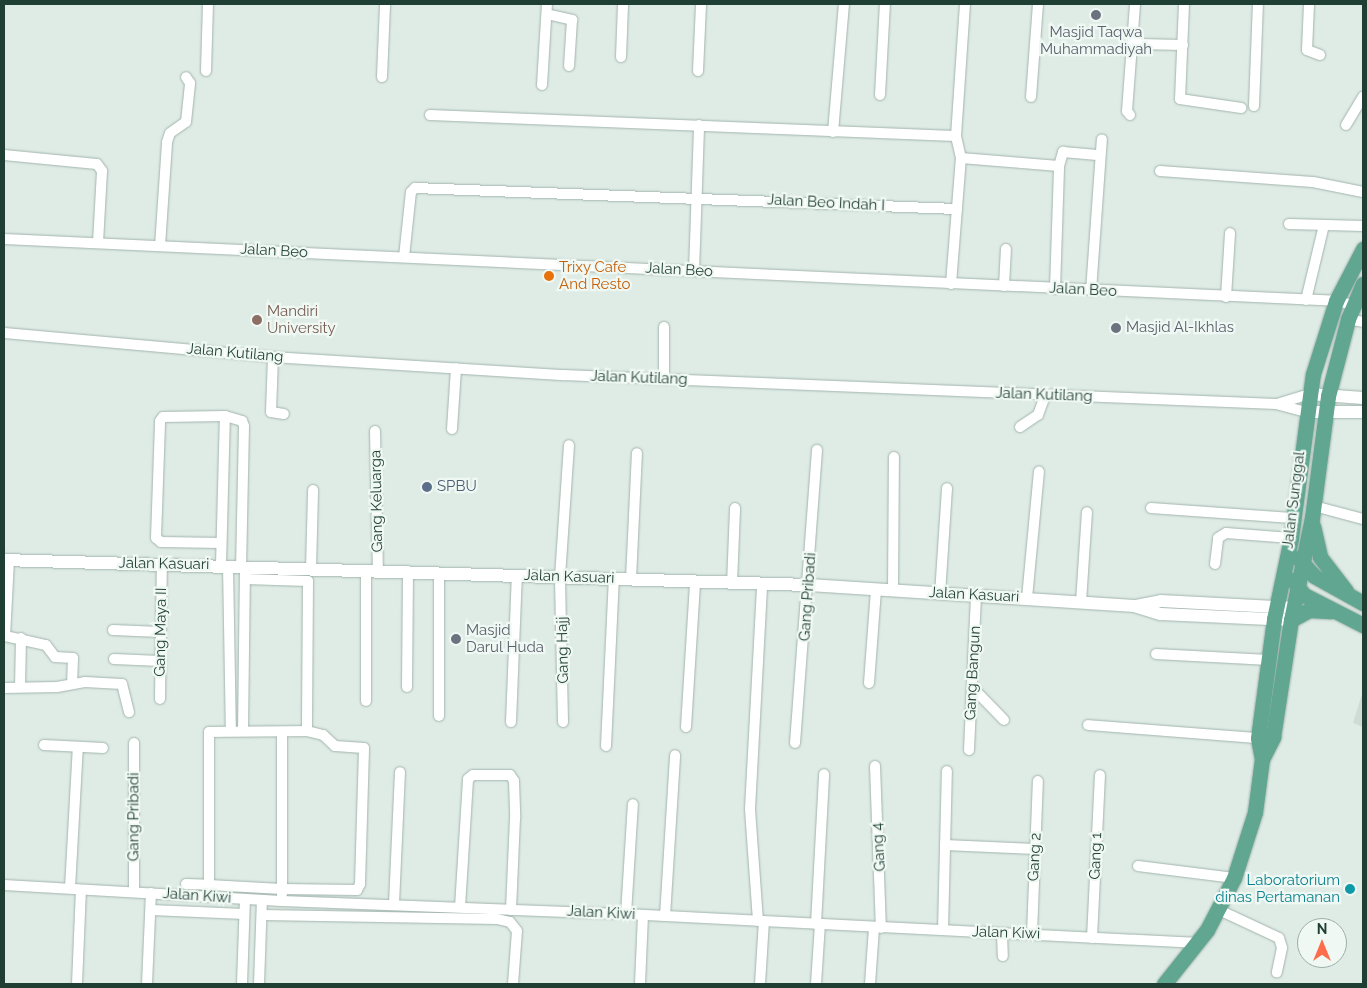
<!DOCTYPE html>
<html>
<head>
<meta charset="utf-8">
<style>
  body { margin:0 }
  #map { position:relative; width:1367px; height:988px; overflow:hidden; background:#dfece6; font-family:Raleway,sans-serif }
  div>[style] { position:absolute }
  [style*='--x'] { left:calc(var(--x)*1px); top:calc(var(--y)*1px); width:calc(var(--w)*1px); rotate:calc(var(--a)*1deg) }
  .built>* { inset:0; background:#cddcd4 }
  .roads { filter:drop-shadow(0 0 1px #a2b4ad) drop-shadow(0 0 1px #a2b4ad) }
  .minor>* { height:10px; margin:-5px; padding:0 5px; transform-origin:5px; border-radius:5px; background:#fff }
  .tertiary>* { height:12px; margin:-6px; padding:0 6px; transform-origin:6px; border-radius:6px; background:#fff }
  .primary>* { height:15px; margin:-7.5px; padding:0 7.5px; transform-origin:7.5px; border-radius:7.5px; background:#60a690 }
  .dots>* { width:14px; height:14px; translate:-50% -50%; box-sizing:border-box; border:2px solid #f0f8f4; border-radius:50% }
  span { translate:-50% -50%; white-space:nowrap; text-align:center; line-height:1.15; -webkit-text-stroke:4.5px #f0f8f4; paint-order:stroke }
  .worship-label { font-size:15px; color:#5b616d }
  .left { translate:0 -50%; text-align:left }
  .street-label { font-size:15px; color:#1f3e34 }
  .food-label { font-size:15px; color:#c56008 }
  .education-label { font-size:15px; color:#785e54 }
  .service-label { font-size:15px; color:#4e5e75 }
  .culture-label { font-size:15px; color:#0d838f }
  .right { translate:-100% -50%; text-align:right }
  .frame { position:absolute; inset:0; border:5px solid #1f3e34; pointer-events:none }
  .north { position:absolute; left:1297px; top:918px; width:50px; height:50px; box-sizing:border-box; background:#f0f8f4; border:1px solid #9caea7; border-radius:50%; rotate:0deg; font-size:14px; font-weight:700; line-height:20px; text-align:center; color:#1f3e34 }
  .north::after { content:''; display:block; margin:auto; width:18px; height:22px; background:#fe6d4b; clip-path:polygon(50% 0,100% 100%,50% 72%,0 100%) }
</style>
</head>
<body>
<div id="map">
  <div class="built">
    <div style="clip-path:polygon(1363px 691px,1363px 727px,1353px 723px)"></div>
  </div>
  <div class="roads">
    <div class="minor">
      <div style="--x:1184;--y:4;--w:95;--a:92.4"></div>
      <div style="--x:1180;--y:99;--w:62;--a:8.4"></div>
      <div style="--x:1309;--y:4;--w:46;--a:92.5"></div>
      <div style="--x:1307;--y:50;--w:14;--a:21"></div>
      <div style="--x:551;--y:15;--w:22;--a:13"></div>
      <div style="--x:572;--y:20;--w:46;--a:93.7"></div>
      <div style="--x:1138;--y:44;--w:45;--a:1.3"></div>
      <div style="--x:621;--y:57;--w:53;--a:-87.8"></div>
      <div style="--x:206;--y:71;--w:67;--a:-88.3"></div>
      <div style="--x:698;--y:71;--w:67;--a:-87.4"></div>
      <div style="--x:382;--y:77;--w:73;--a:-87.6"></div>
      <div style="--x:542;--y:85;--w:81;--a:-86.5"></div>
      <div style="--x:880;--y:95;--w:91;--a:-86.9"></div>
      <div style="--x:1031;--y:97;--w:93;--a:-85.7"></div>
      <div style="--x:1254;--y:106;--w:102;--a:-87.8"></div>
      <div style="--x:430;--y:115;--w:526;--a:2.29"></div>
      <div style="--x:1130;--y:115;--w:5;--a:-127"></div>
      <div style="--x:1127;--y:111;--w:107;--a:-85.7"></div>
      <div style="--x:1346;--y:125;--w:33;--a:-59"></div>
      <div style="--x:833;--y:132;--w:128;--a:-85.1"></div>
      <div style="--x:4;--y:155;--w:93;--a:5.5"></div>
      <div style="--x:97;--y:164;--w:9;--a:54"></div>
      <div style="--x:102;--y:171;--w:71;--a:93.2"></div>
      <div style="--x:961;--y:158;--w:98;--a:4.7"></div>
      <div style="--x:1059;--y:166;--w:15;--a:-74"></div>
      <div style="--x:1063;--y:152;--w:37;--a:5"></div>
      <div style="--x:1160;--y:171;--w:153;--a:4.1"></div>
      <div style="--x:1313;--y:182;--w:51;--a:11.3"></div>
      <div style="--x:1289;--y:224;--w:74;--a:1.5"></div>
      <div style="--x:4;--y:239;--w:1333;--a:2.66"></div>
      <div style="--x:1336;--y:301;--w:17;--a:13"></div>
      <div style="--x:160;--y:246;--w:104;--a:-86.1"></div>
      <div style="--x:167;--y:142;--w:9;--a:-72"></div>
      <div style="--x:170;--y:133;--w:19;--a:-35"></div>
      <div style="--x:186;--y:122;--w:39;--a:-84"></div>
      <div style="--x:190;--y:83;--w:7;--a:-124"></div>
      <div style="--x:404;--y:257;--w:65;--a:-83.9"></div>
      <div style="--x:411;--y:192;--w:6;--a:-45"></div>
      <div style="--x:415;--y:188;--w:542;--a:2.22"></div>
      <div style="--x:694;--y:271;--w:146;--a:-88"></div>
      <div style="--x:951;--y:284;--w:126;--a:-85.5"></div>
      <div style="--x:961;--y:158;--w:23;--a:-103"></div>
      <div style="--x:956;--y:136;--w:132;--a:-86.1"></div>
      <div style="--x:1004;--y:286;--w:37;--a:-87"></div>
      <div style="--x:1055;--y:289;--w:123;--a:-88.1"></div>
      <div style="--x:1091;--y:291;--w:152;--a:-85.9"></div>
      <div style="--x:1226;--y:297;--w:64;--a:-86.4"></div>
      <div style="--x:1306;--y:300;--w:77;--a:-76.5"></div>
      <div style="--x:1348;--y:319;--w:15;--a:11"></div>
      <div style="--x:664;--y:327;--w:52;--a:90"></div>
      <div style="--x:4;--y:333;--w:270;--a:5.1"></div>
      <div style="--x:273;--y:357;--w:291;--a:3.6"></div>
      <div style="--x:563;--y:375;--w:714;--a:2.33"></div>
      <div style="--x:1276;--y:404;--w:31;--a:15"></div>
      <div style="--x:273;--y:357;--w:55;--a:92.1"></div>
      <div style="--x:271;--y:412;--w:13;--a:9"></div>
      <div style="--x:1277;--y:404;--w:34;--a:-17"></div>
      <div style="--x:1020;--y:427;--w:22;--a:-34"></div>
      <div style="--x:1038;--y:415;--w:20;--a:-70"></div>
      <div style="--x:452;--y:429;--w:61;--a:-86.2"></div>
      <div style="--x:375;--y:431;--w:140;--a:88.8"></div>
      <div style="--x:1314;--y:506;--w:51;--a:14.9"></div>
      <div style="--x:1151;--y:508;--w:141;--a:4.1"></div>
      <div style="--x:221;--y:543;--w:60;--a:-179"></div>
      <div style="--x:161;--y:542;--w:6;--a:-141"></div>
      <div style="--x:156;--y:538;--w:117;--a:-88"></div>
      <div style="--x:160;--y:421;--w:5;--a:-53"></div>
      <div style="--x:163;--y:417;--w:62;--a:-0.9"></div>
      <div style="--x:225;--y:416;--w:18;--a:16"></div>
      <div style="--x:242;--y:421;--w:5;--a:68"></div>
      <div style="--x:244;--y:426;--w:140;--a:91.2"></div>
      <div style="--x:9;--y:560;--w:76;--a:93"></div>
      <div style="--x:5;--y:636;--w:42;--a:12.4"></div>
      <div style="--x:46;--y:645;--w:15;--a:53"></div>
      <div style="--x:55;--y:657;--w:18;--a:3"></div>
      <div style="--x:73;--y:658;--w:26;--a:92"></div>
      <div style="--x:1215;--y:564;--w:26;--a:-83"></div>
      <div style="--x:1218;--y:538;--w:9;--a:-32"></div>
      <div style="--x:1226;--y:533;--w:65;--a:4.4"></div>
      <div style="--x:221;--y:565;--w:149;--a:-88.5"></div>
      <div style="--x:228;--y:566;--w:165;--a:89"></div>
      <div style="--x:311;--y:569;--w:79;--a:-88.5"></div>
      <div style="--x:366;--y:571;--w:130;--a:90"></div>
      <div style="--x:245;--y:579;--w:63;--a:1.8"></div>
      <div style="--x:308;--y:581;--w:150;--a:90.4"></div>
      <div style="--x:631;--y:579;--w:126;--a:-87.3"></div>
      <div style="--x:732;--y:584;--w:76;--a:-87.7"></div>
      <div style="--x:893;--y:590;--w:133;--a:-89.6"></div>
      <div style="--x:940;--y:594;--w:106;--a:-86.2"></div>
      <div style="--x:1027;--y:598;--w:127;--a:-84.6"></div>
      <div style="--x:1081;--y:602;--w:90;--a:-86.2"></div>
      <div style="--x:113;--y:630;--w:47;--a:2.4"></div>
      <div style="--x:1156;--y:654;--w:113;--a:3"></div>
      <div style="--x:114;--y:659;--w:46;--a:2.5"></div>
      <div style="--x:869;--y:683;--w:93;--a:-85.7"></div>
      <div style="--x:20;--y:687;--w:49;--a:-88.8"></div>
      <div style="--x:407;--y:687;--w:116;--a:-89.5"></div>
      <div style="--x:972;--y:687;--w:46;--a:45.9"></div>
      <div style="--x:4;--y:688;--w:53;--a:-1.1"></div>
      <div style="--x:57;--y:687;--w:28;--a:-10"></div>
      <div style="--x:85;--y:682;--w:37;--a:3"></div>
      <div style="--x:122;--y:684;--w:29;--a:76"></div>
      <div style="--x:160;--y:699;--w:135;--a:-89.2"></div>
      <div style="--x:439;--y:716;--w:143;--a:-90"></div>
      <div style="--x:511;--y:722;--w:147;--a:-87.7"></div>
      <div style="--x:563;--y:722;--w:145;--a:-91.2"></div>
      <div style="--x:560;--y:577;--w:132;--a:-86.1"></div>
      <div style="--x:1088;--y:725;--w:170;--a:4.4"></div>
      <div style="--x:686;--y:727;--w:144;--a:-86.4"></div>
      <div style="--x:243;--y:731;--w:158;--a:-89.3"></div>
      <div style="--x:134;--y:743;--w:149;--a:90"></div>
      <div style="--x:795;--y:743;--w:294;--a:-85.7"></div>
      <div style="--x:44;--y:745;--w:59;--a:2.9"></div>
      <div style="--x:606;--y:746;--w:167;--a:-87.3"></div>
      <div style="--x:969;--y:750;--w:154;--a:-87.4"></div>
      <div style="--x:875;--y:766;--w:162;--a:87.9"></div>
      <div style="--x:945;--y:845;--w:90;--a:2.5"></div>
      <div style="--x:1138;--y:866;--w:97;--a:7.1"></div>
      <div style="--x:186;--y:884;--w:23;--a:2"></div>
      <div style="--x:209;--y:885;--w:73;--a:3.1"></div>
      <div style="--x:282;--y:889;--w:75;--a:0.8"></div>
      <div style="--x:357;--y:890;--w:7;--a:-63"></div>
      <div style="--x:360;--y:884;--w:136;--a:-88.3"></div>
      <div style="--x:364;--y:748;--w:29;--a:-176"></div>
      <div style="--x:335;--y:746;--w:16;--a:-137"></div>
      <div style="--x:323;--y:735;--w:16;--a:-166"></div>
      <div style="--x:307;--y:731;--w:98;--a:179.4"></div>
      <div style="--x:209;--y:732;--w:153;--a:90"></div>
      <div style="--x:209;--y:885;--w:12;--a:95"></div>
      <div style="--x:4;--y:885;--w:278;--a:3.3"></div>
      <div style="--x:282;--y:901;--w:344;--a:2.2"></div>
      <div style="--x:626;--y:914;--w:574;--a:2.9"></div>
      <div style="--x:70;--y:888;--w:141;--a:-86.8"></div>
      <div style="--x:282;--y:894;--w:161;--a:-90"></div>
      <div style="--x:394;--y:904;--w:132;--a:-87.4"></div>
      <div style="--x:460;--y:907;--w:128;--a:-86.4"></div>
      <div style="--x:468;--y:779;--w:6;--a:-39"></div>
      <div style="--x:473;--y:775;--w:37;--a:0"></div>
      <div style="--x:510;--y:775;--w:7;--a:56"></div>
      <div style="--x:514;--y:781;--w:37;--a:88"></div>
      <div style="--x:515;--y:818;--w:92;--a:92.5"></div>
      <div style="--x:1217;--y:909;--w:68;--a:25.1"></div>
      <div style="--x:1279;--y:938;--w:10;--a:73"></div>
      <div style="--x:1282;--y:948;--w:25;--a:102"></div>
      <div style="--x:151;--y:910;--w:93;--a:2.5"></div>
      <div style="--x:626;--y:914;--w:110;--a:-86.4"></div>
      <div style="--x:262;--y:915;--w:235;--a:1"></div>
      <div style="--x:497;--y:919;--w:13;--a:13"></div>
      <div style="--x:510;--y:922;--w:11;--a:52"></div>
      <div style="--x:517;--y:931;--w:53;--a:94.3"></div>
      <div style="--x:665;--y:916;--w:161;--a:-86.4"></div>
      <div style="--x:758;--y:921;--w:112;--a:-94.1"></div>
      <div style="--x:750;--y:809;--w:224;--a:-86.9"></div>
      <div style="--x:816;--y:924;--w:150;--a:-86.9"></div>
      <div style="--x:943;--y:930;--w:159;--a:-88.6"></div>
      <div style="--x:1002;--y:933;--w:23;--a:88"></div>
      <div style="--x:1032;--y:934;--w:153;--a:-87.8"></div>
      <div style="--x:1092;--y:938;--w:163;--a:-87.2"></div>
      <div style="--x:77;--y:984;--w:94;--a:-87.6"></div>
      <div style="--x:147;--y:984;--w:91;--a:-87.5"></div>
      <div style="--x:242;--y:984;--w:85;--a:-88"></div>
      <div style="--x:259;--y:984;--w:84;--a:-88"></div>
      <div style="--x:640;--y:984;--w:69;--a:-87.5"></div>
      <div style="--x:760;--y:984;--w:63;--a:-86.4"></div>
      <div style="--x:816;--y:984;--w:60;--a:-86.2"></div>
      <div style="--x:870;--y:984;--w:56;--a:-85.9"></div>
    </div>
    <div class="tertiary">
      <div style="--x:1309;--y:394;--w:54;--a:4.2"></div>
      <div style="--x:1306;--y:412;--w:57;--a:0"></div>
      <div style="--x:4;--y:560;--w:805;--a:1.78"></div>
      <div style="--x:809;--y:585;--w:326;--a:3.7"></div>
      <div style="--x:1134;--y:606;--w:28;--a:17"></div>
      <div style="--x:1161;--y:614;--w:130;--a:2.6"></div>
      <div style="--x:1136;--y:606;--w:25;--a:-11"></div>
      <div style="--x:1161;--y:601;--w:133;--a:3"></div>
    </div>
    <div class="primary">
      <div style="--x:1313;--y:526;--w:32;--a:77"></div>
      <div style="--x:1320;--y:557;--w:43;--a:52.6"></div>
      <div style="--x:1298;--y:558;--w:24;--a:48"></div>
      <div style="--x:1314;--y:576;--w:56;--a:28.9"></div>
      <div style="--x:1293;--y:580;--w:19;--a:54"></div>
      <div style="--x:1304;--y:595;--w:66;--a:27"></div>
      <div style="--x:1291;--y:620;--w:21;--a:-29"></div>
      <div style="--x:1309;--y:610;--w:22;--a:3"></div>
      <div style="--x:1262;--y:759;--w:25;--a:-63"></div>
      <div style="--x:1273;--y:737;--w:118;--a:-81.3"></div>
      <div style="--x:1291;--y:620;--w:104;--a:-78.4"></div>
      <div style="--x:1312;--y:518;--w:123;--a:-82.5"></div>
      <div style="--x:1328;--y:396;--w:80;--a:-75.4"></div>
      <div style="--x:1348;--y:319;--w:38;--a:-67"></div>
      <div style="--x:1164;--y:984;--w:69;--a:-51.5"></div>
      <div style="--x:1207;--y:930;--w:59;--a:-62.6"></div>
      <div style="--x:1234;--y:878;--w:69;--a:-72.3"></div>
      <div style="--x:1255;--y:812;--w:53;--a:-82.5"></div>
      <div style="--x:1262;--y:759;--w:21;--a:-101"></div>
      <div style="--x:1258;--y:738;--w:120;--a:-82.3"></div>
      <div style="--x:1274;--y:619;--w:83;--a:-78.1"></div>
      <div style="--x:1291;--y:538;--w:165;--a:-82.4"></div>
      <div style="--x:1313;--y:374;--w:77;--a:-72.5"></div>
      <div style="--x:1336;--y:301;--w:59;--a:-62.6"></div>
    </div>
  </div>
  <div class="dots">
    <div style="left:1096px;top:15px;background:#6b7280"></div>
    <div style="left:549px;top:276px;background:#e8710a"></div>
    <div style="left:257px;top:320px;background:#8d6e63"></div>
    <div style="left:1116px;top:328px;background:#6b7280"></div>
    <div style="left:427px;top:487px;background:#5c6f8a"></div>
    <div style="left:456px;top:639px;background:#6b7280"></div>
    <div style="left:1350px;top:889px;background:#0f9aa8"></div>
  </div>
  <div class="worship-label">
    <span style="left:1096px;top:41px">Masjid Taqwa<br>Muhammadiyah</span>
    <span class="left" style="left:1126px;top:328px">Masjid Al-Ikhlas</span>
    <span class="left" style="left:466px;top:639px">Masjid<br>Darul Huda</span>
  </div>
  <div class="street-label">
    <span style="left:826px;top:203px;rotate:3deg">Jalan Beo Indah I</span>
    <span style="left:274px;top:251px;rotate:3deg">Jalan Beo</span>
    <span style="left:679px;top:270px;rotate:3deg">Jalan Beo</span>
    <span style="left:1083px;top:290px;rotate:3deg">Jalan Beo</span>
    <span style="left:235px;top:353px;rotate:5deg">Jalan Kutilang</span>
    <span style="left:639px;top:378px;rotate:2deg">Jalan Kutilang</span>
    <span style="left:1044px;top:395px;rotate:2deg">Jalan Kutilang</span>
    <span style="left:1294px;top:500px;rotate:-83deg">Jalan Sunggal</span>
    <span style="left:377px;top:501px;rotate:-91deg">Gang Keluarga</span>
    <span style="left:164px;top:564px;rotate:1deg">Jalan Kasuari</span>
    <span style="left:569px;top:577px;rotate:2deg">Jalan Kasuari</span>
    <span style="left:974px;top:595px;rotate:3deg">Jalan Kasuari</span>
    <span style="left:808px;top:597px;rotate:-86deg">Gang Pribadi</span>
    <span style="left:161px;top:632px;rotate:-89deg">Gang Maya II</span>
    <span style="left:563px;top:650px;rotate:-91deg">Gang Hajj</span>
    <span style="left:973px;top:673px;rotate:-87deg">Gang Bangun</span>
    <span style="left:134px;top:817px;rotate:-90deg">Gang Pribadi</span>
    <span style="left:879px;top:847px;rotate:-94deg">Gang 4</span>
    <span style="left:1096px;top:856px;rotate:-88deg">Gang 1</span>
    <span style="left:1035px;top:857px;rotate:-87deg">Gang 2</span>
    <span style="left:197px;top:896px;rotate:4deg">Jalan Kiwi</span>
    <span style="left:601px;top:913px;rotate:3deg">Jalan Kiwi</span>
    <span style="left:1006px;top:933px;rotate:2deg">Jalan Kiwi</span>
  </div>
  <div class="food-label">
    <span class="left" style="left:559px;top:276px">Trixy Cafe<br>And Resto</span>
  </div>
  <div class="education-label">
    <span class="left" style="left:267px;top:320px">Mandiri<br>University</span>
  </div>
  <div class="service-label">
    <span class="left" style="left:437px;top:487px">SPBU</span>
  </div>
  <div class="culture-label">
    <span class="right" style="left:1340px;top:889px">Laboratorium<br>dinas Pertamanan</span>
  </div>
  <div class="frame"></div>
  <div class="north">N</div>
</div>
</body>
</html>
